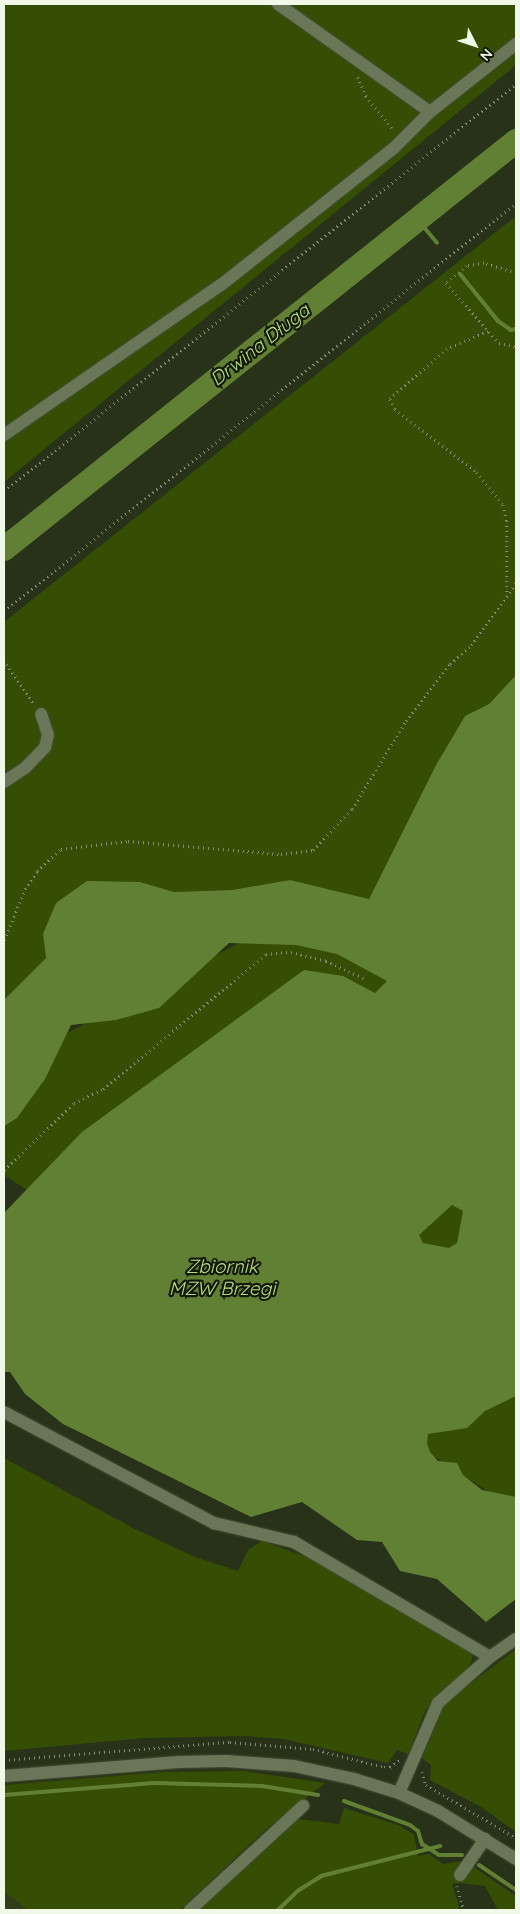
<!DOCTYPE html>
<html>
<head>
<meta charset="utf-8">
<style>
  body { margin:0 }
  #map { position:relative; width:520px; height:1914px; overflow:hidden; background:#273218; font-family:Quicksand,sans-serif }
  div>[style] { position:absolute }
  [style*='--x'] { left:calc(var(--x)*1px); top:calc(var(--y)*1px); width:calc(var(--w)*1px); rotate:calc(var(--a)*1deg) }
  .built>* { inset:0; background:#313e1e }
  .green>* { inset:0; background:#354e03 }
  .water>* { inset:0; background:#628034 }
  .stream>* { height:4px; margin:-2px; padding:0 2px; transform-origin:2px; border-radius:2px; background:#628034 }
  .river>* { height:24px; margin:-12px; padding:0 12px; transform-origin:12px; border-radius:12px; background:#628034 }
  .path>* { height:2.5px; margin-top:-1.25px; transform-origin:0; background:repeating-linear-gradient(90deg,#838d77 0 1px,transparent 0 5px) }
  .roads { filter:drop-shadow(0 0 1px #434e35) drop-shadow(0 0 1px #434e35) }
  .minor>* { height:12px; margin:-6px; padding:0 6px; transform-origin:6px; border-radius:6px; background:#697758 }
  span { translate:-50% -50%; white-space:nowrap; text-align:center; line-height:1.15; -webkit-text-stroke:4.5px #13180d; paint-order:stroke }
  .water-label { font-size:19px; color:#b5e079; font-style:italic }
  .frame { position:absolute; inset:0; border:5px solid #f0f8e8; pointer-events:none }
  .north { position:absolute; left:450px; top:20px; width:50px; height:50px; -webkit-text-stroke:4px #13180d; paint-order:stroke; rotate:131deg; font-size:14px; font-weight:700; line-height:20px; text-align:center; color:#f0f8e8 }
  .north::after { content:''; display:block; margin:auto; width:18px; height:22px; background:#f0f8e8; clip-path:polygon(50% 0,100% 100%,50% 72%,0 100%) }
</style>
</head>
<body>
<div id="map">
  <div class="built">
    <div style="clip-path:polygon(4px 1892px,28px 1910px,4px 1910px)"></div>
  </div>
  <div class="green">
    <div style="clip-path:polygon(4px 4px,516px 4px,516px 65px,4px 482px)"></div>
    <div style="clip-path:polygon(516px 216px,516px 675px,489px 704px,465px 716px,436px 765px,369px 899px,290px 880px,232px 890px,174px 892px,140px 882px,43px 934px,46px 958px,4px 1000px,4px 622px)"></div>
    <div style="clip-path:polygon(331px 895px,516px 1021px,516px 1510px,4px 1175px,4px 1066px)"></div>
    <div style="clip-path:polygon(4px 1458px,133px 1528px,195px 1557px,238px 1571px,248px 1550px,262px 1541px,307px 1557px,473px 1652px,472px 1660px,468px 1668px,425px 1711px,408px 1754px,397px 1750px,388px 1763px,284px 1739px,245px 1736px,144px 1738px,4px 1751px)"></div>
    <div style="clip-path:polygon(516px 1649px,516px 1832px,481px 1807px,430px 1780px,431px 1765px,422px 1758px,445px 1703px)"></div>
    <div style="clip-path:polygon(244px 1771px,325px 1783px,264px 1831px,180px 1910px,28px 1910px,4px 1892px,4px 1785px,163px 1772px)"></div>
    <div style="clip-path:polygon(344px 1808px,398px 1825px,414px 1834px,418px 1856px,429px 1854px,443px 1864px,462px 1861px,454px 1873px,472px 1866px,516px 1896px,516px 1910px,498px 1910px,485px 1886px,459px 1883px,452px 1884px,460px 1910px,199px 1910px,298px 1819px,339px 1824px)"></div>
  </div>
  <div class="water">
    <div style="clip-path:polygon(evenodd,516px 675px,516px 1396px,485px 1411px,467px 1428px,428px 1434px,427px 1443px,430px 1452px,438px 1461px,457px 1463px,463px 1475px,482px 1490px,516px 1497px,516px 1599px,486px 1622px,437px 1579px,400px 1571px,382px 1542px,357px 1540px,302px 1502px,251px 1517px,63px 1424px,25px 1394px,10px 1372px,4px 1372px,4px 1213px,82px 1132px,304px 970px,343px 976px,375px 993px,387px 981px,337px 954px,296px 945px,229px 943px,159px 1008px,116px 1020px,71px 1025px,45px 1079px,17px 1118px,4px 1126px,4px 1000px,46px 958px,43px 934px,56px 903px,87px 881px,140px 882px,174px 892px,232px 890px,290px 880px,369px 899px,436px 765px,465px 716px,489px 704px,516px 675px,452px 1205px,463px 1211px,457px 1243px,449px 1248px,423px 1243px,419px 1235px,452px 1205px)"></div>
  </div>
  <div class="stream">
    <div style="--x:417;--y:219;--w:31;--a:50"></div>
    <div style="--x:460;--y:274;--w:60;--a:51"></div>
    <div style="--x:498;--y:321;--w:16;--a:35"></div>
    <div style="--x:511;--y:330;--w:5;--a:-11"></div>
    <div style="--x:4;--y:1795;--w:150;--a:-4.6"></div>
    <div style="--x:154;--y:1783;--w:108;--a:1.6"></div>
    <div style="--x:262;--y:1786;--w:57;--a:9.1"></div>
    <div style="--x:344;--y:1801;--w:70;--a:20"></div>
    <div style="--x:410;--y:1825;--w:10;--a:37"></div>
    <div style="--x:418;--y:1831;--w:14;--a:73"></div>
    <div style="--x:422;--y:1844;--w:20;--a:33"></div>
    <div style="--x:439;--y:1855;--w:23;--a:0"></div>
    <div style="--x:479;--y:1865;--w:45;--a:34"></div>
    <div style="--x:278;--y:1910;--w:29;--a:-44"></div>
    <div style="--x:299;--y:1890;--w:26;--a:-32"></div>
    <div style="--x:321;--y:1876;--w:123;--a:-14.1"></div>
  </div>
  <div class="river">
    <div style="--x:4;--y:549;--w:655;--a:-38.55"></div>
  </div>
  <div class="path">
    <div style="--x:358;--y:77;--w:21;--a:67"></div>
    <div style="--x:366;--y:96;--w:43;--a:51.5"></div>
    <div style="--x:516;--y:273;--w:34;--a:-163"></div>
    <div style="--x:484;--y:263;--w:17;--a:170"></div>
    <div style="--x:467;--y:266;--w:27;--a:141"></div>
    <div style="--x:446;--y:283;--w:80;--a:48.5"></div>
    <div style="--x:499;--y:343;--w:17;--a:13"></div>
    <div style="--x:488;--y:331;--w:45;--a:156.3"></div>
    <div style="--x:447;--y:349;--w:76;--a:138.7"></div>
    <div style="--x:390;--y:399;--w:11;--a:63"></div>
    <div style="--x:395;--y:409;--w:103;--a:37.5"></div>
    <div style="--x:477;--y:472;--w:42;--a:51.8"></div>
    <div style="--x:503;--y:505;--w:16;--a:76"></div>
    <div style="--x:507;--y:521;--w:71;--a:90"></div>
    <div style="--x:4;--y:491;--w:654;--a:-38.48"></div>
    <div style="--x:4;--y:611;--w:655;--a:-38.55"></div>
    <div style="--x:4;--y:660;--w:53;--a:55.7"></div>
    <div style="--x:4;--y:940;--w:55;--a:-67.6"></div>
    <div style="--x:25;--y:889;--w:22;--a:-56"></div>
    <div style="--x:37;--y:871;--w:33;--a:-43"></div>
    <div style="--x:61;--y:849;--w:67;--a:-6.8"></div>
    <div style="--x:128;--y:841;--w:154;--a:4.9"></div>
    <div style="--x:281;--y:854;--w:32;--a:-7"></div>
    <div style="--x:313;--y:850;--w:57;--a:-46.4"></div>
    <div style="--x:352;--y:809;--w:103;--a:-58.5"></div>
    <div style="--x:406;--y:721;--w:72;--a:-52.3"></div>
    <div style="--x:450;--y:664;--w:28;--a:-42"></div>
    <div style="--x:471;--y:645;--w:77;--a:-54"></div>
    <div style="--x:4;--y:1170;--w:97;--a:-43.7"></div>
    <div style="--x:74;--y:1103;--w:32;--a:-26"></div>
    <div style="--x:103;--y:1089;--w:212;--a:-39.6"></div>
    <div style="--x:266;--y:954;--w:25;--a:-5"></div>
    <div style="--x:291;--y:952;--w:36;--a:14"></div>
    <div style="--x:326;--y:961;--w:44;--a:24.2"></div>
    <div style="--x:4;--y:1760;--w:227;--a:-4.6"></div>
    <div style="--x:230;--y:1742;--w:83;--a:4.8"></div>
    <div style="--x:313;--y:1749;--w:73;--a:14.2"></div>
    <div style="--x:384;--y:1767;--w:6;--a:0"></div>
    <div style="--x:390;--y:1767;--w:14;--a:-36"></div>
    <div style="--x:422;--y:1772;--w:14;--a:73"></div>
    <div style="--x:426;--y:1785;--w:104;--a:30.5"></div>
    <div style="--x:457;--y:1886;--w:25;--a:74"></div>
  </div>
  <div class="roads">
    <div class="minor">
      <div style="--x:278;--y:4;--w:186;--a:35.4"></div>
      <div style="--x:4;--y:435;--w:264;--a:-34.7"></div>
      <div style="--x:221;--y:285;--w:221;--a:-38.4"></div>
      <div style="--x:394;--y:148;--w:51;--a:-45"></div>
      <div style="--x:430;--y:112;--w:110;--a:-38.3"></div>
      <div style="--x:4;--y:782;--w:27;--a:-34"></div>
      <div style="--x:26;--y:767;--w:28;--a:-46"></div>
      <div style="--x:45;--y:747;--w:12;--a:-76"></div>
      <div style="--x:48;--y:735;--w:22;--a:-108"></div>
      <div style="--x:4;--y:1412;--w:238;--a:27.9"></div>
      <div style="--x:214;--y:1523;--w:82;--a:13.4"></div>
      <div style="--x:294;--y:1542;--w:227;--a:30.4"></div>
      <div style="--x:4;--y:1776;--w:175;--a:-4.6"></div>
      <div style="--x:178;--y:1762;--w:48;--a:-1.2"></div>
      <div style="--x:226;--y:1761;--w:68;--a:4.2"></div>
      <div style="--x:294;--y:1766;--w:61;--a:12.2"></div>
      <div style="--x:354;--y:1779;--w:47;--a:17.3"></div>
      <div style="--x:399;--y:1793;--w:43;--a:24.8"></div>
      <div style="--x:438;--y:1811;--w:92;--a:31.6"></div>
      <div style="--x:399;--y:1793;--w:98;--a:-66.6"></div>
      <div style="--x:438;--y:1703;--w:69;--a:-41.5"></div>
      <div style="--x:490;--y:1657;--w:32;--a:-35"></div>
      <div style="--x:460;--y:1875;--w:44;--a:-55.2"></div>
      <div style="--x:190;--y:1910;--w:154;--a:-42.6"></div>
    </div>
  </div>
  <div class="water-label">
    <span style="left:260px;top:345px;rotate:-38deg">Drwina Długa</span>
    <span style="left:222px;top:1278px">Zbiornik<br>MZW Brzegi</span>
  </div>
  <div class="frame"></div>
  <div class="north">N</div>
</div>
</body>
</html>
